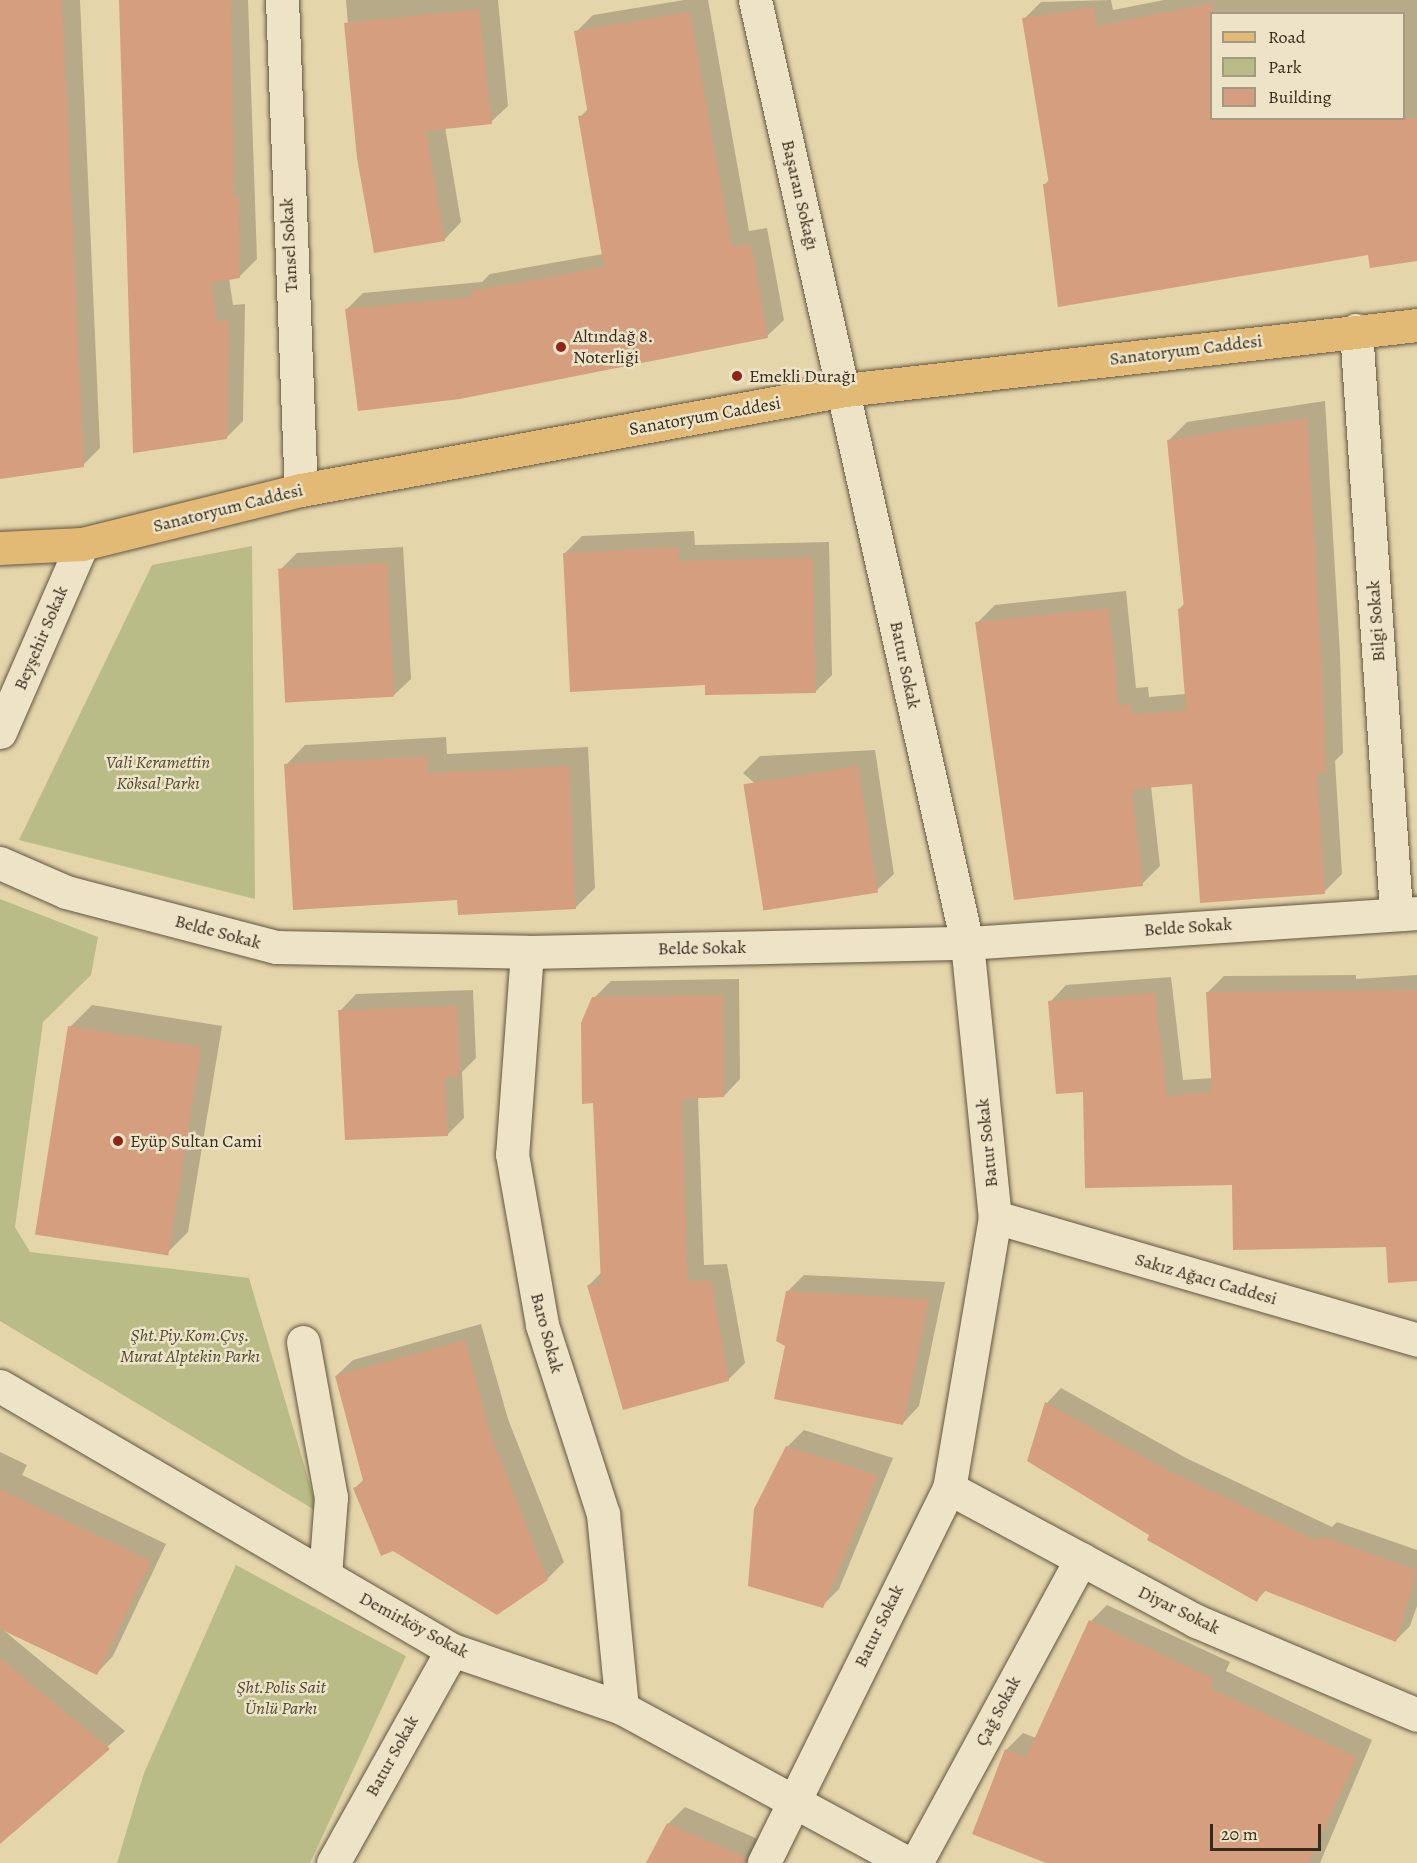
<!DOCTYPE html>
<html>
<head>
<meta charset="utf-8">
<style>
  body { margin:0 }
  #map { position:relative; width:1417px; height:1863px; overflow:hidden; background:#e4d5ab; font-family:Alegreya,serif }
  div>[style] { position:absolute }
  [style*='--x'] { left:calc(var(--x)*1px); top:calc(var(--y)*1px); width:calc(var(--w)*1px); rotate:calc(var(--a)*1deg) }
  .green>* { inset:0; background:#b9bc86 }
  .shadow>* { inset:0; background:#0003 }
  .building>* { inset:0; background:#d59e7f; transform-origin:0 0 }
  .roads { filter:drop-shadow(0 0 2px #625640) drop-shadow(0 0 2px #625640) }
  .minor>* { height:33px; margin:-16.5px; padding:0 16.5px; transform-origin:16.5px; border-radius:16.5px; background:#ede4c8 }
  .major>* { height:33px; margin:-16.5px; padding:0 16.5px; transform-origin:16.5px; border-radius:16.5px; background:#e2ba76 }
  .dots>* { width:16px; height:16px; translate:-50% -50%; box-sizing:border-box; border:3px solid #ede4c8; border-radius:50% }
  span { translate:-50% -50%; white-space:nowrap; text-align:center; line-height:1.15; -webkit-text-stroke:5px #ede4c8; paint-order:stroke }
  .street-label { font-size:18px; color:#372b1d }
  .poi-label { font-size:18px; color:#372b1d }
  .left { translate:0 -50%; text-align:left }
  .park-label { font-size:18px; color:#514832; font-style:italic }
  .legend { position:absolute; left:1210px; top:12px; width:195px; height:108px; box-sizing:border-box; background:#ede4c8; border:2px solid #a49a84; margin:0; padding:8px 10px; list-style:none; font-size:18px; color:#372b1d }
  .legend li { display:flex; align-items:center; gap:12px; height:30px }
  .legend b { width:30px; border:2px solid #a49a84 }
  .scale { position:absolute; left:1210px; top:1824px; width:111px; height:27px; box-sizing:border-box; border:3px solid #372b1d; border-top:0; padding-left:8px; font-size:18px; line-height:21px; white-space:nowrap; color:#372b1d; -webkit-text-stroke:4px #ede4c8; paint-order:stroke }
</style>
</head>
<body>
<div id="map">
  <div class="green">
    <div style="clip-path:polygon(252px 546px,255px 899px,19px 840px,152px 565px)"></div>
    <div style="clip-path:polygon(0 899px,98px 937px,91px 975px,43px 1022px,15px 1227px,30px 1252px,249px 1278px,318px 1512px,0 1321px)"></div>
    <div style="clip-path:polygon(236px 1565px,406px 1656px,310px 1863px,117px 1863px,144px 1773px)"></div>
  </div>
  <div class="shadow">
    <div style="clip-path:polygon(0 0,80px 0,100px 448px,83px 465px,0 477px)"></div>
    <div style="clip-path:polygon(124px 0,248px 0,257px 259px,240px 276px,229px 278px,233px 305px,245px 304px,243px 421px,226px 438px)"></div>
    <div style="clip-path:polygon(346px 0,498px 0,508px 106px,491px 122px,445px 127px,461px 222px,445px 239px,359px 158px)"></div>
    <div style="clip-path:polygon(684px 0,708px 0,749px 231px,767px 228px,784px 320px,767px 336px,346px 310px,363px 293px,482px 282px,490px 274px,603px 254px,580px 117px,589px 108px,576px 32px,593px 15px)"></div>
    <div style="clip-path:polygon(evenodd,1111px 0,1113px 10px,1164px 0,1417px 0,1417px 259px,1044px 185px,1050px 179px,1024px 19px,1041px 2px,1111px 0,1212px 14px,1404px 14px,1404px 118px,1212px 118px,1212px 14px)"></div>
    <div style="clip-path:polygon(1325px 401px,1340px 654px,1343px 753px,1335px 761px,1342px 874px,1324px 892px,1194px 782px,1151px 786px,1160px 866px,1142px 884px,977px 623px,995px 605px,1126px 591px,1136px 688px,1148px 687px,1149px 697px,1186px 694px,1179px 609px,1185px 603px,1169px 440px,1187px 422px)"></div>
    <div style="clip-path:polygon(694px 531px,695px 545px,829px 542px,832px 675px,815px 692px,706px 683px,565px 553px,582px 536px)"></div>
    <div style="clip-path:polygon(403px 547px,411px 679px,394px 695px,280px 570px,297px 553px)"></div>
    <div style="clip-path:polygon(446px 737px,447px 754px,588px 747px,595px 888px,575px 908px,459px 898px,286px 765px,305px 745px)"></div>
    <div style="clip-path:polygon(875px 750px,894px 874px,877px 890px,743px 773px,760px 756px)"></div>
    <div style="clip-path:polygon(1356px 975px,1356px 979px,1417px 975px,1417px 1279px,1387px 1246px,1233px 1183px,1085px 1090px,1050px 1002px,1066px 985px,1171px 977px,1183px 1080px,1213px 1078px,1207px 993px,1224px 976px)"></div>
    <div style="clip-path:polygon(739px 979px,740px 1079px,724px 1096px,698px 1097px,704px 1265px,727px 1264px,745px 1363px,728px 1380px,589px 1285px,602px 1272px,594px 998px,611px 981px)"></div>
    <div style="clip-path:polygon(473px 990px,476px 1058px,462px 1072px,464px 1118px,447px 1135px,340px 1011px,356px 994px)"></div>
    <div style="clip-path:polygon(92px 1005px,222px 1026px,188px 1232px,166px 1254px,70px 1027px)"></div>
    <div style="clip-path:polygon(804px 1275px,945px 1282px,919px 1406px,903px 1423px,787px 1345px,787px 1292px)"></div>
    <div style="clip-path:polygon(481px 1324px,508px 1419px,564px 1562px,547px 1579px,355px 1488px,364px 1479px,336px 1376px,353px 1360px)"></div>
    <div style="clip-path:polygon(1061px 1388px,1186px 1458px,1332px 1527px,1337px 1522px,1417px 1550px,1417px 1606px,1410px 1626px,1396px 1640px,1266px 1590px,1257px 1600px,1029px 1461px,1047px 1403px)"></div>
    <div style="clip-path:polygon(804px 1430px,893px 1458px,839px 1589px,822px 1606px,787px 1447px)"></div>
    <div style="clip-path:polygon(0 1452px,27px 1465px,22px 1475px,166px 1544px,113px 1656px,97px 1673px,2px 1629px,125px 1731px,12px 1832px,0 1820px)"></div>
    <div style="clip-path:polygon(1107px 1605px,1230px 1662px,1226px 1671px,1372px 1740px,1320px 1863px,1050px 1863px,1006px 1750px,1023px 1733px,1036px 1738px,1091px 1621px)"></div>
    <div style="clip-path:polygon(685px 1807px,760px 1840px,747px 1863px,648px 1863px,669px 1823px)"></div>
  </div>
  <div class="building">
    <div style="clip-path:polygon(0 0,62px 0,84px 467px,0 479px)"></div>
    <div style="clip-path:polygon(119px 0,231px 0,234px 196px,239px 196px,240px 278px,211px 283px,217px 321px,229px 320px,227px 439px,133px 453px)"></div>
    <div style="clip-path:polygon(1212px 3px,1212px 118px,1417px 118px,1417px 261px,1370px 268px,1368px 255px,1058px 307px,1043px 184px,1049px 184px,1022px 18px,1094px 7px,1097px 26px)"></div>
    <div style="clip-path:polygon(479px 9px,492px 124px,426px 131px,445px 241px,374px 253px,357px 158px,344px 23px)"></div>
    <div style="clip-path:polygon(690px 12px,732px 247px,751px 244px,768px 338px,460px 399px,358px 411px,345px 309px,473px 297px,471px 291px,604px 267px,578px 116px,588px 115px,574px 31px)"></div>
    <div style="clip-path:polygon(1307px 418px,1322px 673px,1326px 773px,1317px 773px,1325px 894px,1200px 903px,1192px 784px,1132px 789px,1143px 886px,1014px 900px,975px 622px,1109px 608px,1119px 706px,1130px 704px,1132px 714px,1186px 710px,1178px 609px,1184px 608px,1167px 440px)"></div>
    <div style="clip-path:polygon(678px 547px,679px 561px,813px 558px,816px 693px,705px 695px,705px 685px,570px 692px,563px 553px)"></div>
    <div style="left:387px;top:563px;width:134px;height:109px;rotate:87deg"></div>
    <div style="clip-path:polygon(427px 756px,428px 773px,569px 766px,576px 909px,458px 915px,457px 900px,293px 910px,284px 764px)"></div>
    <div style="left:858px;top:766px;width:128px;height:116px;rotate:81deg"></div>
    <div style="clip-path:polygon(1417px 990px,1417px 1281px,1388px 1283px,1386px 1247px,1233px 1250px,1232px 1185px,1085px 1188px,1083px 1092px,1056px 1094px,1048px 1001px,1155px 993px,1167px 1096px,1212px 1092px,1206px 992px)"></div>
    <div style="clip-path:polygon(723px 995px,724px 1097px,681px 1099px,688px 1281px,711px 1280px,729px 1381px,623px 1410px,587px 1285px,601px 1284px,593px 1103px,582px 1104px,581px 1023px,592px 997px)"></div>
    <div style="clip-path:polygon(457px 1006px,460px 1076px,445px 1077px,448px 1136px,345px 1140px,338px 1010px)"></div>
    <div style="left:68px;top:1026px;width:135px;height:211px;rotate:9deg"></div>
    <div style="clip-path:polygon(786px 1291px,929px 1299px,903px 1425px,774px 1399px,785px 1346px,776px 1341px)"></div>
    <div style="clip-path:polygon(465px 1340px,491px 1436px,548px 1580px,497px 1615px,393px 1551px,381px 1556px,353px 1488px,364px 1484px,335px 1376px)"></div>
    <div style="clip-path:polygon(1045px 1402px,1171px 1472px,1318px 1541px,1321px 1536px,1417px 1570px,1396px 1642px,1263px 1590px,1257px 1602px,1147px 1540px,1149px 1535px,1027px 1461px)"></div>
    <div style="clip-path:polygon(786px 1446px,878px 1475px,823px 1608px,748px 1586px,754px 1509px)"></div>
    <div style="clip-path:polygon(0 1489px,151px 1561px,97px 1675px,0 1629px)"></div>
    <div style="clip-path:polygon(1089px 1620px,1214px 1679px,1210px 1688px,1357px 1757px,1308px 1863px,1046px 1863px,972px 1834px,1005px 1749px,1026px 1757px)"></div>
    <div style="clip-path:polygon(0 1658px,110px 1749px,0 1844px)"></div>
    <div style="clip-path:polygon(667px 1823px,747px 1858px,745px 1863px,646px 1863px)"></div>
  </div>
  <div class="roads">
    <div class="minor">
      <div style="--x:282;--y:0;--w:490;--a:87.8"></div>
      <div style="--x:755;--y:0;--w:967;--a:77.33"></div>
      <div style="--x:967;--y:943;--w:275;--a:84.2"></div>
      <div style="--x:995;--y:1217;--w:275;--a:99.6"></div>
      <div style="--x:949;--y:1488;--w:418;--a:116.3"></div>
      <div style="--x:1356;--y:330;--w:582;--a:86.06"></div>
      <div style="--x:0;--y:732;--w:205;--a:-66.4"></div>
      <div style="--x:0;--y:863;--w:72;--a:23.7"></div>
      <div style="--x:66;--y:892;--w:217;--a:14.7"></div>
      <div style="--x:276;--y:947;--w:251;--a:1.1"></div>
      <div style="--x:527;--y:952;--w:440;--a:-1.2"></div>
      <div style="--x:967;--y:943;--w:451;--a:-3.8"></div>
      <div style="--x:527;--y:952;--w:203;--a:94.2"></div>
      <div style="--x:512;--y:1154;--w:174;--a:80"></div>
      <div style="--x:542;--y:1325;--w:199;--a:72.1"></div>
      <div style="--x:603;--y:1514;--w:195;--a:84.4"></div>
      <div style="--x:995;--y:1217;--w:440;--a:16.2"></div>
      <div style="--x:303;--y:1342;--w:158;--a:79.8"></div>
      <div style="--x:331;--y:1497;--w:78;--a:94.4"></div>
      <div style="--x:0;--y:1386;--w:523;--a:30.29"></div>
      <div style="--x:452;--y:1650;--w:180;--a:18.8"></div>
      <div style="--x:622;--y:1708;--w:325;--a:28.5"></div>
      <div style="--x:949;--y:1488;--w:281;--a:28.3"></div>
      <div style="--x:1196;--y:1621;--w:240;--a:23"></div>
      <div style="--x:333;--y:1863;--w:244;--a:-60.8"></div>
      <div style="--x:916;--y:1863;--w:346;--a:-61.5"></div>
    </div>
    <div class="major">
      <div style="--x:0;--y:548;--w:82;--a:-2.8"></div>
      <div style="--x:82;--y:544;--w:226;--a:-13.9"></div>
      <div style="--x:301;--y:490;--w:553;--a:-10.42"></div>
      <div style="--x:845;--y:390;--w:576;--a:-6.48"></div>
    </div>
  </div>
  <div class="dots">
    <div style="left:561px;top:347px;background:#8f2418"></div>
    <div style="left:737px;top:376px;background:#8f2418"></div>
    <div style="left:118px;top:1141px;background:#8f2418"></div>
  </div>
  <div class="street-label">
    <span style="left:800px;top:195px;rotate:77deg">Başaran Sokağı</span>
    <span style="left:289px;top:245px;rotate:-93deg">Tansel Sokak</span>
    <span style="left:1186px;top:350px;rotate:-7deg">Sanatoryum Caddesi</span>
    <span style="left:705px;top:416px;rotate:-10deg">Sanatoryum Caddesi</span>
    <span style="left:228px;top:508px;rotate:-14deg">Sanatoryum Caddesi</span>
    <span style="left:1376px;top:621px;rotate:-94deg">Bilgi Sokak</span>
    <span style="left:41px;top:638px;rotate:-67deg">Beyşehir Sokak</span>
    <span style="left:905px;top:665px;rotate:78deg">Batur Sokak</span>
    <span style="left:1188px;top:927px;rotate:-4deg">Belde Sokak</span>
    <span style="left:218px;top:932px;rotate:15deg">Belde Sokak</span>
    <span style="left:702px;top:948px;rotate:-1deg">Belde Sokak</span>
    <span style="left:987px;top:1143px;rotate:-96deg">Batur Sokak</span>
    <span style="left:1206px;top:1279px;rotate:16deg">Sakız Ağacı Caddesi</span>
    <span style="left:547px;top:1333px;rotate:75deg">Baro Sokak</span>
    <span style="left:1179px;top:1610px;rotate:26deg">Diyar Sokak</span>
    <span style="left:414px;top:1625px;rotate:28deg">Demirköy Sokak</span>
    <span style="left:879px;top:1626px;rotate:-64deg">Batur Sokak</span>
    <span style="left:998px;top:1711px;rotate:-62deg">Çağ Sokak</span>
    <span style="left:392px;top:1756px;rotate:-61deg">Batur Sokak</span>
  </div>
  <div class="poi-label">
    <span class="left" style="left:573px;top:347px">Altındağ 8.<br>Noterliği</span>
    <span class="left" style="left:749px;top:376px">Emekli Durağı</span>
    <span class="left" style="left:130px;top:1141px">Eyüp Sultan Cami</span>
  </div>
  <div class="park-label">
    <span style="left:158px;top:773px">Vali Keramettin<br>Köksal Parkı</span>
    <span style="left:190px;top:1346px">Şht.Piy.Kom.Çvş.<br>Murat Alptekin Parkı</span>
    <span style="left:281px;top:1698px">Şht.Polis Sait<br>Ünlü Parkı</span>
  </div>
  <ul class="legend">
  <li><b style="height:8px;background:#e2ba76"></b>Road</li>
  <li><b style="height:16px;background:#b9bc86"></b>Park</li>
  <li><b style="height:16px;background:#d59e7f"></b>Building</li>
  </ul>
  <div class="scale">20 m</div>
</div>
</body>
</html>
